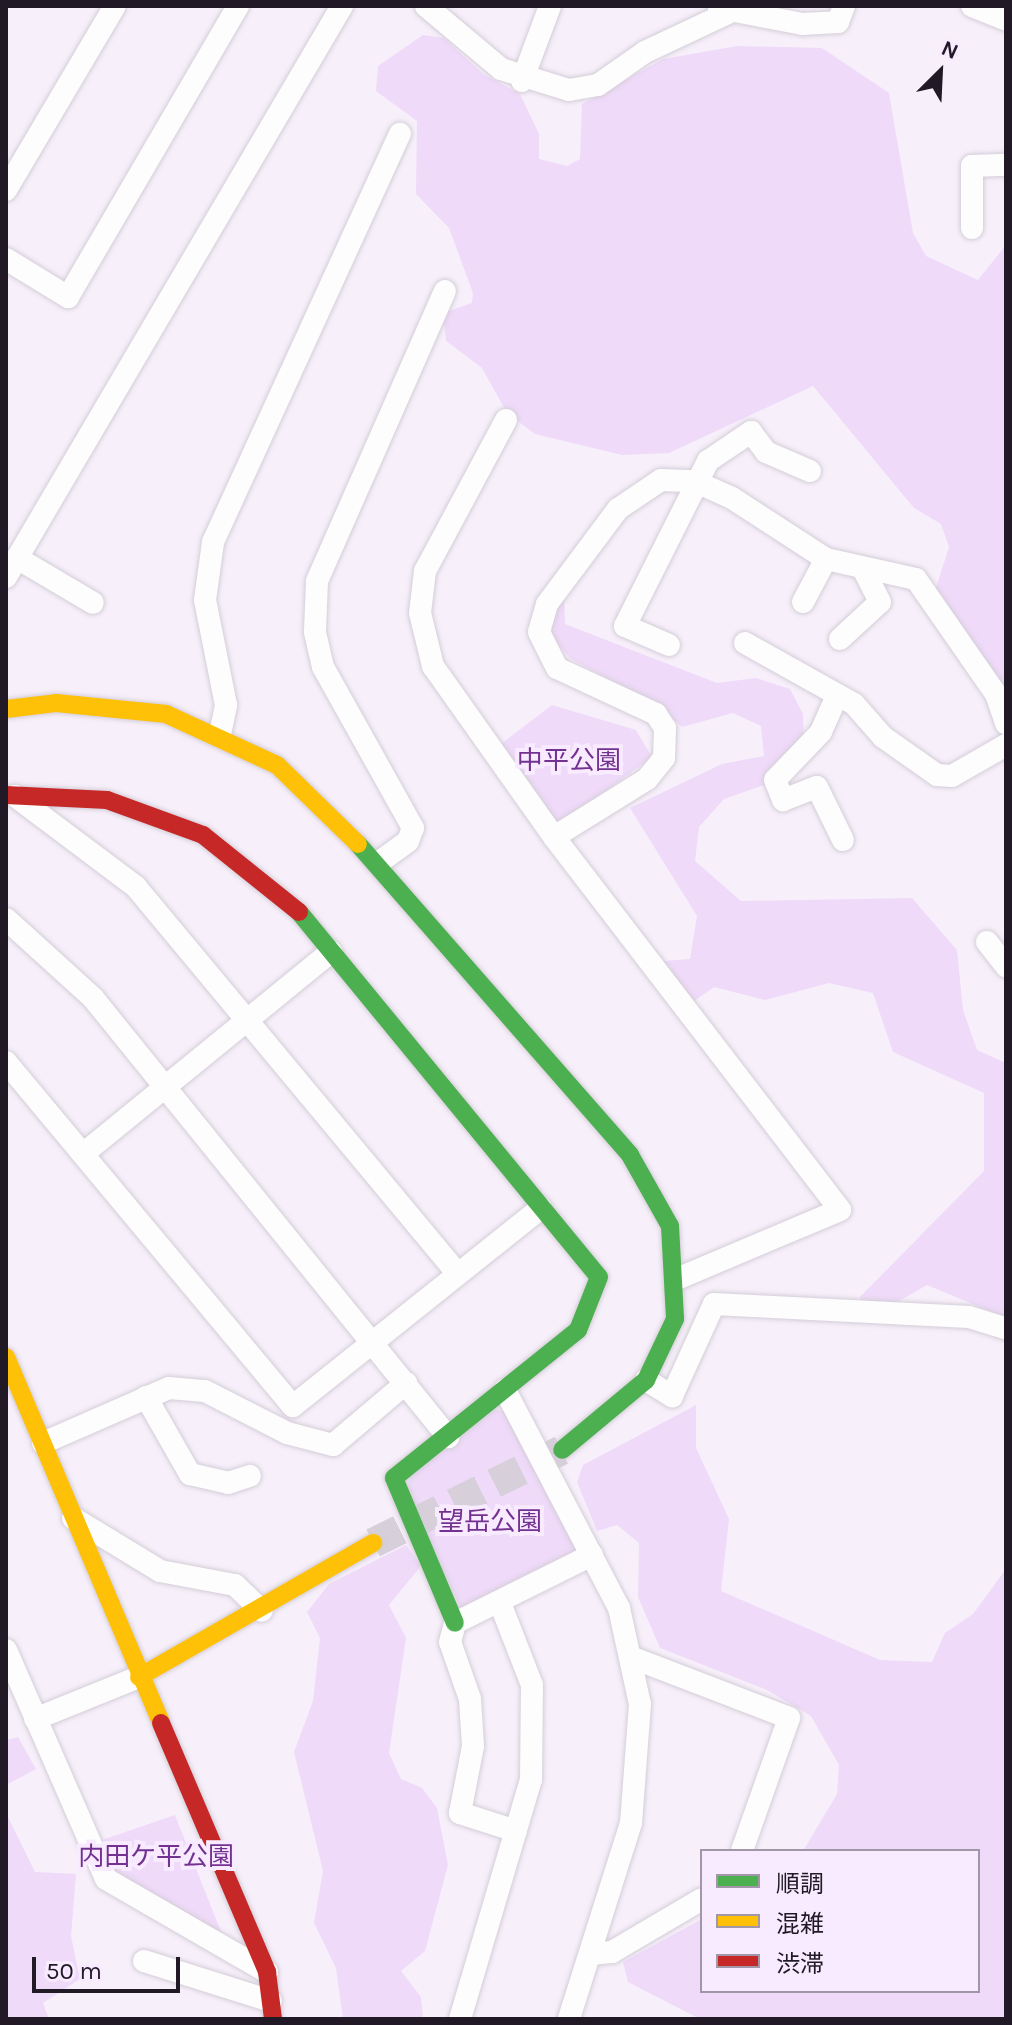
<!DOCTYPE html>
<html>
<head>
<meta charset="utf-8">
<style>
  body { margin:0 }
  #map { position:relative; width:1012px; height:2025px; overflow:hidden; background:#f7f0fa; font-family:Karla,"Noto Sans JP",sans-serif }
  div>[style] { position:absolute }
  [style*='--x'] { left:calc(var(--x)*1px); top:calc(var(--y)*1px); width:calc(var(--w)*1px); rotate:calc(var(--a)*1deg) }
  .green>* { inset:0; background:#efdaf9 }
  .secondary-tunnel>* { height:30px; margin-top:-15px; transform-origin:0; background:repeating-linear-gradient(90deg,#d7d0da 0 30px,transparent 0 45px) }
  .roads { filter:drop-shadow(0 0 2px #d4cdd8) drop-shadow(0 0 2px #d4cdd8) }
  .street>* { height:22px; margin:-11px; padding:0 11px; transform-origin:11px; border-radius:11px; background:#fefdfe }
  .fast>* { height:18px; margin:-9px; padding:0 9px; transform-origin:9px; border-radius:9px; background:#4caf50 }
  .slow>* { height:18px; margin:-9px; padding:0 9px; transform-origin:9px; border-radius:9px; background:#ffc107 }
  .jam>* { height:18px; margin:-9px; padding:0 9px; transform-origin:9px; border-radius:9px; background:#c62828 }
  span { translate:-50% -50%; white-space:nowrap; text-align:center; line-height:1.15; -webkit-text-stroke:8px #f8ebff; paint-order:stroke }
  .park-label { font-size:26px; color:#733191 }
  .frame { position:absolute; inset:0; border:8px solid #211925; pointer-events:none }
  .legend { position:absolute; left:700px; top:1849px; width:280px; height:144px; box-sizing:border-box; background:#f8ebff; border:2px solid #a297a8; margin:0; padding:10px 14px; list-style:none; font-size:24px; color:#211925 }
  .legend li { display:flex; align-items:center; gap:16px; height:40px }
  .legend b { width:40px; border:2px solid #a297a8 }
  .north { position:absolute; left:900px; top:32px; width:80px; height:80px; -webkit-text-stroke:6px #f8ebff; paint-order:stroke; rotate:24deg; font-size:22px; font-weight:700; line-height:32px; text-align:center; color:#211925 }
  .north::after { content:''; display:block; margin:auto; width:28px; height:36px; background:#211925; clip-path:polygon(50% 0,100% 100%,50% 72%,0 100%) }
  .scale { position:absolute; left:32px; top:1957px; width:148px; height:36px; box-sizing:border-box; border:4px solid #211925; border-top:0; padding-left:10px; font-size:24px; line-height:28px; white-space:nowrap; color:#211925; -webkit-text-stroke:6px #f8ebff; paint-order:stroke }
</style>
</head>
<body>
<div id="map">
  <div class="green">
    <div style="clip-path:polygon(423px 35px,444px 38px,483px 74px,520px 94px,539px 134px,539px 159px,567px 166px,580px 159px,582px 104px,663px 59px,737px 46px,822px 48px,889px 93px,913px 233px,926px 256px,978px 280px,1006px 245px,1006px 703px,934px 594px,949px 547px,941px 524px,914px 508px,813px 386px,669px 453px,622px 455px,535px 434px,507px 413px,482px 368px,446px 341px,443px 313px,472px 303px,473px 293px,449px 228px,416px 194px,417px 121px,376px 91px,378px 66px)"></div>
    <div style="clip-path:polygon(564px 595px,565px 624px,717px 683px,756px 678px,790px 689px,803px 714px,804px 745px,787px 777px,724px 799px,699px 827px,695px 861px,741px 901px,912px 898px,957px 950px,963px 1010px,977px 1050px,1006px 1063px,1006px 1318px,927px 1285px,868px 1319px,860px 1297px,984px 1171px,984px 1093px,893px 1052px,873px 993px,829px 983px,765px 1000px,714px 987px,693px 1002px,663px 961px,690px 959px,697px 916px,630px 808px,722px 764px,764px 756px,761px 726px,733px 713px,682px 727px,651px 701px,571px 659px,553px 640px,551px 612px)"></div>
    <div style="clip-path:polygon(552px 705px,636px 730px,652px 757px,563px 823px,552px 820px,498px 746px)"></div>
    <div style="clip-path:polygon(696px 1405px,696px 1448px,729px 1519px,721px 1591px,880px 1660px,932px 1662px,945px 1633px,973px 1614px,1006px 1569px,1006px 2019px,700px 2019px,628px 1982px,623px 1962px,702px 1919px,702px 1991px,978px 1991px,978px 1851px,803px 1851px,837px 1794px,839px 1765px,811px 1716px,767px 1690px,660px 1648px,638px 1597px,639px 1543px,617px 1525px,597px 1531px,577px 1482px,583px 1465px)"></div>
    <div style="clip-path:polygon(493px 1409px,509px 1412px,578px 1545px,574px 1555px,463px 1612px,406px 1494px,410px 1477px)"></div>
    <div style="clip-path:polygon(406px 1545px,421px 1566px,389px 1605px,406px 1638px,389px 1753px,401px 1779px,422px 1788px,437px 1808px,448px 1865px,425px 1951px,401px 1971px,421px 1997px,423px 2019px,343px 2019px,336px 1968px,314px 1923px,323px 1871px,294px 1752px,313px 1701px,320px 1638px,307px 1612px,329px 1584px)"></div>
    <div style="clip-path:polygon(18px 1737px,36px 1769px,6px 1785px,6px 1740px)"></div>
    <div style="clip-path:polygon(6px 1813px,35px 1872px,76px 1874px,71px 1936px,80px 1979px,43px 2003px,49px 2019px,6px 2019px)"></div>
    <div style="clip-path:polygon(175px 1815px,223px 1937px,111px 1871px,102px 1840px)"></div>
  </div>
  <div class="secondary-tunnel">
    <div style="--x:373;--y:1543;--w:211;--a:-26.2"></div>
  </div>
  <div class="roads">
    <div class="street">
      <div style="--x:426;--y:6;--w:98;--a:40"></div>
      <div style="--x:501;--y:69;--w:71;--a:17.2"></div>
      <div style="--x:569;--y:90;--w:29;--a:-10"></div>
      <div style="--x:598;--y:85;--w:57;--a:-35.1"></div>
      <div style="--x:645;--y:52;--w:94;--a:-25.2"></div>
      <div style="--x:972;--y:6;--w:37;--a:22"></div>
      <div style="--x:719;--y:8;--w:85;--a:10.9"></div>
      <div style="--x:802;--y:24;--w:36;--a:-3"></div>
      <div style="--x:838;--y:22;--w:17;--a:-69"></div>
      <div style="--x:522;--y:81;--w:80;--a:-69.5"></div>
      <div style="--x:6;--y:190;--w:214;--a:-59.4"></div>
      <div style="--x:972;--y:228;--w:62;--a:-90"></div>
      <div style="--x:972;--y:166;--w:34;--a:-2"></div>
      <div style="--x:6;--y:259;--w:73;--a:31.5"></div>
      <div style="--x:68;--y:297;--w:337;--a:-59.7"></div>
      <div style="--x:506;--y:420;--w:171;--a:118.2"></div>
      <div style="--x:425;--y:571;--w:42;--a:96.8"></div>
      <div style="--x:420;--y:613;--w:55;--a:76.2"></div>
      <div style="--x:433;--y:666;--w:209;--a:54.7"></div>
      <div style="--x:554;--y:837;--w:470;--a:52.5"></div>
      <div style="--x:840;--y:1210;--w:175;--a:157.1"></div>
      <div style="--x:17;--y:558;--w:88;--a:30.6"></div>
      <div style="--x:6;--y:577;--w:663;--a:-59.53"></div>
      <div style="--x:803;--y:602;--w:49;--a:-61.9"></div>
      <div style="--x:840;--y:639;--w:54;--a:-42.8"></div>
      <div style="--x:880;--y:602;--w:35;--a:-117"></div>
      <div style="--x:745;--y:643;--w:125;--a:29.2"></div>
      <div style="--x:854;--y:704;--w:44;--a:48.7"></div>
      <div style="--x:883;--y:737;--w:66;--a:35.1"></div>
      <div style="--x:937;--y:775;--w:15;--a:4"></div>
      <div style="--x:952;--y:776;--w:62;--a:-29.9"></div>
      <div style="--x:669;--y:645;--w:48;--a:-156.6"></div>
      <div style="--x:625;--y:626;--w:185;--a:-63.3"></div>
      <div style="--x:708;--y:461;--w:52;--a:-34"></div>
      <div style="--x:751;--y:432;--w:25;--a:53"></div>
      <div style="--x:766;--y:452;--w:48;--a:23.4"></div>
      <div style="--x:836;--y:698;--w:37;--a:114"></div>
      <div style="--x:821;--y:732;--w:66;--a:133.8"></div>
      <div style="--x:775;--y:780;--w:22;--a:68"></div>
      <div style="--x:783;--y:800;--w:36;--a:-21"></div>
      <div style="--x:817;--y:787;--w:59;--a:63.9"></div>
      <div style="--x:220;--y:734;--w:30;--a:-78"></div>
      <div style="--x:226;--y:705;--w:107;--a:-101.3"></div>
      <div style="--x:205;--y:600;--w:59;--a:-82.1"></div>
      <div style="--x:213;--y:542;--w:449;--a:-65.4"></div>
      <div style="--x:15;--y:796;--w:151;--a:36.9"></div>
      <div style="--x:136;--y:887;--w:503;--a:50.24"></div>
      <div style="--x:554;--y:837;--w:110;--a:-31.9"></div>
      <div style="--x:647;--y:779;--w:27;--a:-51"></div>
      <div style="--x:664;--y:758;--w:30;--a:-88"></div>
      <div style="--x:665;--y:728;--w:17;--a:-123"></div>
      <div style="--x:656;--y:714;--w:109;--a:-155.1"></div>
      <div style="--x:557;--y:668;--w:40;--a:-116.6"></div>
      <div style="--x:539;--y:632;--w:29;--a:-74"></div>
      <div style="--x:547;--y:604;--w:119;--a:-53.2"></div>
      <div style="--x:618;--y:509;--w:52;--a:-34"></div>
      <div style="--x:661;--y:480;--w:33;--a:2"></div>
      <div style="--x:694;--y:481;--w:42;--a:24.1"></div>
      <div style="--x:732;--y:498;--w:112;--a:33"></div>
      <div style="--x:826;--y:559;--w:92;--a:12.5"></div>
      <div style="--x:916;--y:579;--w:140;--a:55.2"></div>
      <div style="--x:996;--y:694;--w:31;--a:71"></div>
      <div style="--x:378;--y:863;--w:37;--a:-36"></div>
      <div style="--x:408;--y:841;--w:14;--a:-69"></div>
      <div style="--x:413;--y:828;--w:184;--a:-119.2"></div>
      <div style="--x:323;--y:667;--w:37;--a:-103"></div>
      <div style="--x:315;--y:631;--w:50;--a:-87.7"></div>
      <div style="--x:317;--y:581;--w:317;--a:-66.2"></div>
      <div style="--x:6;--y:919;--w:118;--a:42.2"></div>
      <div style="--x:93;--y:998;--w:565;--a:51.04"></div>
      <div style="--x:987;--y:942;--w:31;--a:52"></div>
      <div style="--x:6;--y:1062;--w:448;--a:50.2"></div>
      <div style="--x:293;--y:1406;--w:317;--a:-38.6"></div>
      <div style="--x:83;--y:1154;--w:320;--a:-39.2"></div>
      <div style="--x:646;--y:1380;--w:31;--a:32"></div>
      <div style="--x:672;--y:1396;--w:101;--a:-65.5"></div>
      <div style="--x:714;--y:1304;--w:255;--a:2.9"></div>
      <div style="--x:969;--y:1317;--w:39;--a:17"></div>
      <div style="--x:505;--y:1390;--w:246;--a:62.4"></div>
      <div style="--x:619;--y:1608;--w:98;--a:77.7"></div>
      <div style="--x:640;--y:1704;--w:119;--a:94.3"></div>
      <div style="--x:631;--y:1823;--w:206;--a:107.6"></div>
      <div style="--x:146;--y:1397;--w:89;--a:60.3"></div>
      <div style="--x:190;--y:1474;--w:39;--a:13"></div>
      <div style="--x:228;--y:1483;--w:23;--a:-18"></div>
      <div style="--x:43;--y:1443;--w:137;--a:-23.6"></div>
      <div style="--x:169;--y:1388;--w:36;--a:5"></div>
      <div style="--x:205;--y:1391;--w:92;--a:27.1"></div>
      <div style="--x:287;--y:1433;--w:48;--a:14.6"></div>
      <div style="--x:333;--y:1445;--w:96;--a:-40.3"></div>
      <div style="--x:73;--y:1518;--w:102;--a:31.3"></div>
      <div style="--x:160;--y:1571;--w:76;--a:10.6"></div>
      <div style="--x:235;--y:1585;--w:37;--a:44"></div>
      <div style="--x:6;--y:1650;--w:250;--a:66.4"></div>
      <div style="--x:106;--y:1879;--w:186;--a:30"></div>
      <div style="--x:633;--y:1658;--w:167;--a:21"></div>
      <div style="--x:789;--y:1718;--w:141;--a:109.5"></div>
      <div style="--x:35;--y:1719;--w:112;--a:-22"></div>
      <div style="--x:516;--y:1831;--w:59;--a:-162.2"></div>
      <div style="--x:460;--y:1813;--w:68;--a:-79"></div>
      <div style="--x:473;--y:1746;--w:47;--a:-93.7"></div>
      <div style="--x:470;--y:1699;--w:60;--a:-109.3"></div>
      <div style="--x:450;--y:1642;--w:20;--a:-75"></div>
      <div style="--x:455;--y:1623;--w:153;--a:-26.4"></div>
      <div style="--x:590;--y:1954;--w:22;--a:-5"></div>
      <div style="--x:612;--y:1952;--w:104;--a:-30.5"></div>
      <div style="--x:144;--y:1961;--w:133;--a:17.5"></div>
      <div style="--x:460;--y:2019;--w:249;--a:-73.5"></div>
      <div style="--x:531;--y:1780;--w:95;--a:-89.4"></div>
      <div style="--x:532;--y:1685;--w:88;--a:-111.3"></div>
    </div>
    <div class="fast">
      <div style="--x:358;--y:844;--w:413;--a:48.8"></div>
      <div style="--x:630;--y:1155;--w:81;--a:60.6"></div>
      <div style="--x:670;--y:1226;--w:93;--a:86.9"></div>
      <div style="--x:675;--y:1319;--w:68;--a:115.4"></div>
      <div style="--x:646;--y:1380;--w:109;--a:140.2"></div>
      <div style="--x:299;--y:912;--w:472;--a:50.6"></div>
      <div style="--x:599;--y:1277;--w:57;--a:111.6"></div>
      <div style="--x:578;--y:1330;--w:236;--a:141.2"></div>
      <div style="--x:394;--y:1478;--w:157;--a:67.2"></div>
    </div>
    <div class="slow">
      <div style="--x:6;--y:709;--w:50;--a:-6.8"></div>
      <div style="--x:56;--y:703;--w:111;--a:5.7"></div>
      <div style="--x:166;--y:714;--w:122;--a:24.7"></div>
      <div style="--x:277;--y:765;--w:113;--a:44.3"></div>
      <div style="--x:6;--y:1357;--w:397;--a:67"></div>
      <div style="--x:139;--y:1677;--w:270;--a:-29.8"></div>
    </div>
    <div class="jam">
      <div style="--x:6;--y:795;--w:101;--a:2.8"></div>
      <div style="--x:107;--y:800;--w:102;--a:20"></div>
      <div style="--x:203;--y:835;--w:123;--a:38.7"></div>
      <div style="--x:161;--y:1723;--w:271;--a:66.9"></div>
      <div style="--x:267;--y:1972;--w:47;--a:82.7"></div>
    </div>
  </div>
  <div class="park-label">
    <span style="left:569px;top:761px">中平公園</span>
    <span style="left:490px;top:1522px">望岳公園</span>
    <span style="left:156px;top:1857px">内田ケ平公園</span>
  </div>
  <div class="frame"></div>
  <ul class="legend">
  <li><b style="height:10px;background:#4caf50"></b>順調</li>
  <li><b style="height:10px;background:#ffc107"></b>混雑</li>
  <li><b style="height:10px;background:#c62828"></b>渋滞</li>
  </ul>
  <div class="north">N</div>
  <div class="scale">50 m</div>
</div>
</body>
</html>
